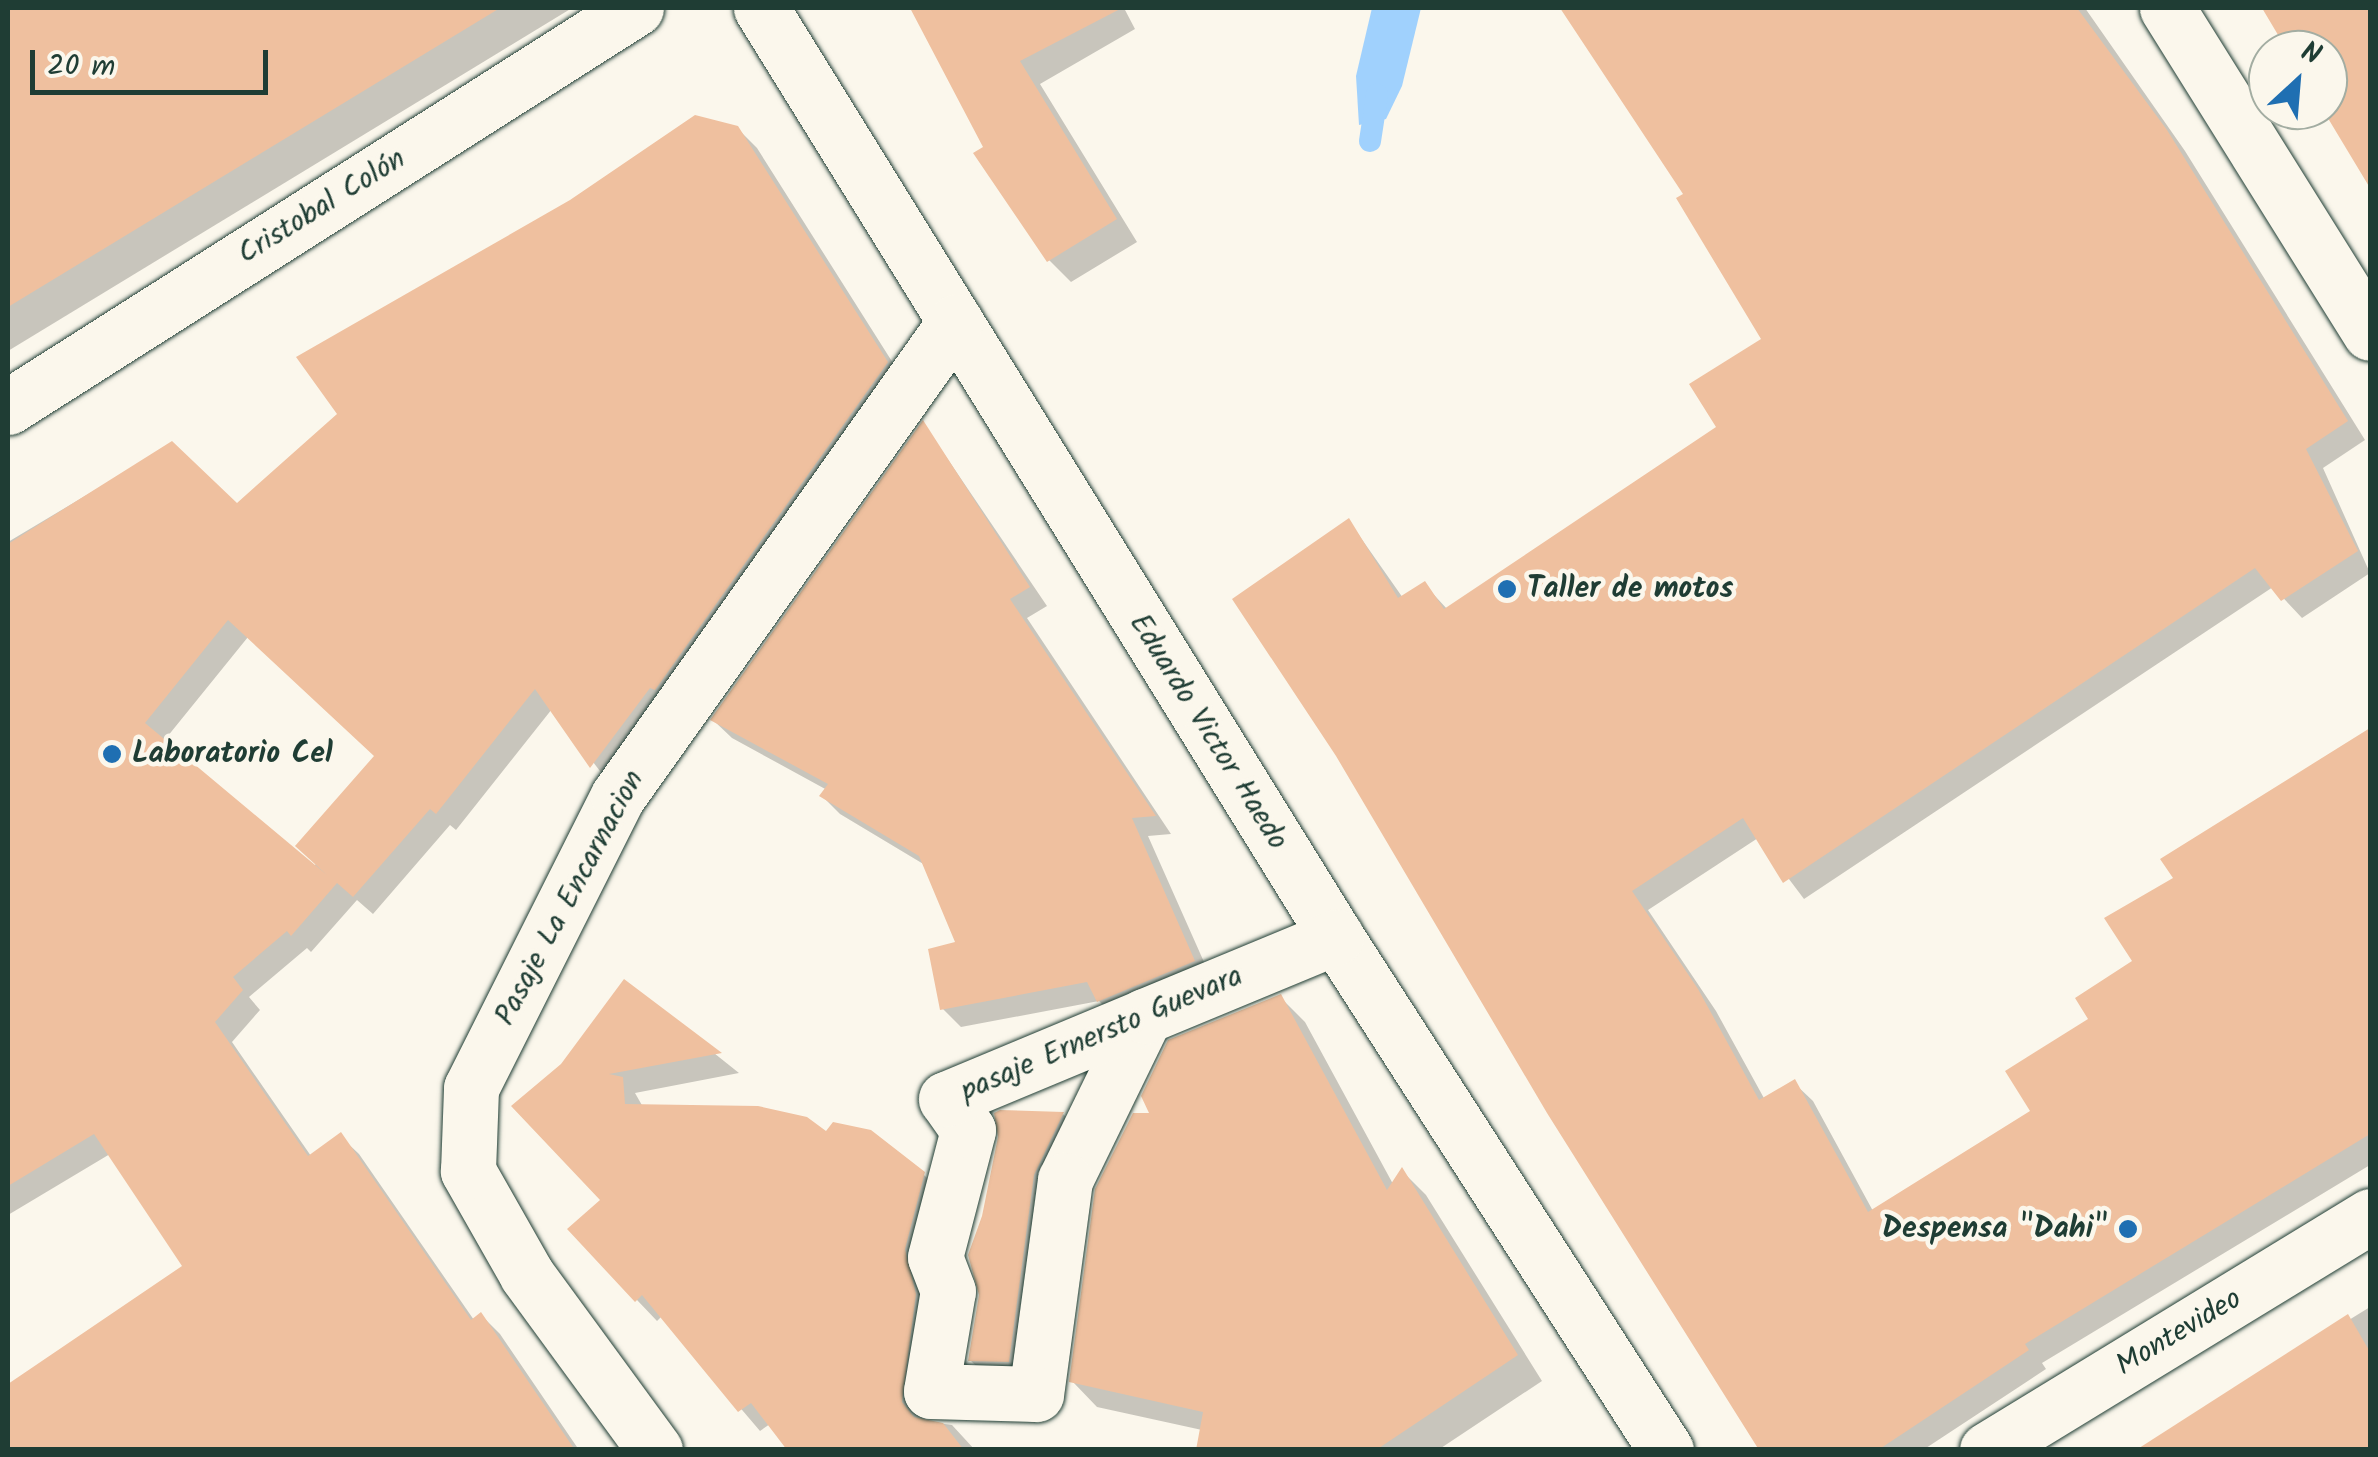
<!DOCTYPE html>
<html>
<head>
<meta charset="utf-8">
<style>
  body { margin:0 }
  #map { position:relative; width:2378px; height:1457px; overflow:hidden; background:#fbf7ec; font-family:Kalam,sans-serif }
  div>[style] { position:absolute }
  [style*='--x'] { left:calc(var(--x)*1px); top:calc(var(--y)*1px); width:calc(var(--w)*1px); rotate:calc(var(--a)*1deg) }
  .water>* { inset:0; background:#a0d1fd }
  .shadow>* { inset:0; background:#0003 }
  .stream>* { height:22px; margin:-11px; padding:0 11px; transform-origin:11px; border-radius:11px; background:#a0d1fd }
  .building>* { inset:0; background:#efc09f }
  .roads { filter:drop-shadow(0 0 2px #1f3d34) drop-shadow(0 0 2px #1f3d34) }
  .minor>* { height:55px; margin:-27.5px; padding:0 27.5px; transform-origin:27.5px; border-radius:27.5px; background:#fbf7ec }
  .major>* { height:55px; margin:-27.5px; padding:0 27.5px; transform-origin:27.5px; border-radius:27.5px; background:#fbf7ec }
  .dots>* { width:28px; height:28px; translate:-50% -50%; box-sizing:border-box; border:5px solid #fbf7ec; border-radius:50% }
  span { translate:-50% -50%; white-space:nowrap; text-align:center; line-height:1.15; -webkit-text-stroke:9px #fbf7ec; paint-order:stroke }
  .street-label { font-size:30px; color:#1f3d34 }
  .poi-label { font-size:30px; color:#1f3d34; font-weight:700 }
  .left { translate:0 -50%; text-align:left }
  .right { translate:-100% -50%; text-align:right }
  .frame { position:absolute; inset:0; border:10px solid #1f3d34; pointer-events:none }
  .north { position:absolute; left:2248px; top:30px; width:100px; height:100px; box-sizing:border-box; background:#fbf7ec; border:2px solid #a3ada2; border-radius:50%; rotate:26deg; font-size:28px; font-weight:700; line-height:40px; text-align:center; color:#1f3d34 }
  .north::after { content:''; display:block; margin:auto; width:35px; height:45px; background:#1f6fb2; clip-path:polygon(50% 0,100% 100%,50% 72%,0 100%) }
  .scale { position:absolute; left:30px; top:50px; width:238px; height:45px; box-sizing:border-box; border:5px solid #1f3d34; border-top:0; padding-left:12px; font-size:30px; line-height:35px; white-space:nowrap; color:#1f3d34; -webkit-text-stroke:8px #fbf7ec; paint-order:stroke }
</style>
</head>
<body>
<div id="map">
  <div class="water">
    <div style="clip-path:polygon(1372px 8px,1421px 8px,1402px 86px,1386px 119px,1359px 125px,1356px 76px)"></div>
  </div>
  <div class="shadow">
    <div style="clip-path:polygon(8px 8px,572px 8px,8px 351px)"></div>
    <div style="clip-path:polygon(913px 8px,1124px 8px,1135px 29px,1040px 84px,1137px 242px,1071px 282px,1049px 260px)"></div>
    <div style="clip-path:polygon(1564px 8px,2085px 8px,2185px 151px,2365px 440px,2323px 468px,2370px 573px,2302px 618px,2273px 587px,1804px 899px,1758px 838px,1648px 910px,1716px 1011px,1765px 1100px,1794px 1083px,1813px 1101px,1873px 1211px,2034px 1112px,2135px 962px,2176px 879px,2163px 860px,2370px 731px,2370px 1165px,2042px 1363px,2046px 1369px,1923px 1450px,1762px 1450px,1349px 521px,1403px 598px,1424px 584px,1448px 610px,1719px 428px,1764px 339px,1687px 195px)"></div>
    <div style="clip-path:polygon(2265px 8px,2370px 8px,2370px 181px,2328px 110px,2328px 50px,2291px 50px)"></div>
    <div style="clip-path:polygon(evenodd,737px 128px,757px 148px,905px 382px,610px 784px,552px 709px,456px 830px,450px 825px,373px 914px,357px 900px,311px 952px,307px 948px,249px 997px,260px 1010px,232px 1042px,311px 1156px,340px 1136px,359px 1154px,474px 1320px,481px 1315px,500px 1334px,579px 1450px,8px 1450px,8px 1387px,185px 1267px,110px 1154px,8px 1215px,8px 542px,172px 444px,237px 506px,737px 128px,248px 637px,376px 756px,314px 867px,163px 742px,248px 637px)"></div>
    <div style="clip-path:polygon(924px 424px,1047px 606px,1027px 618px,1171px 834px,1148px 836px,1212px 980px,1117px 1019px,1099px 1001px,961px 1027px,943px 1009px,958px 944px,925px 865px,840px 814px,822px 796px,827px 790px,732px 738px,713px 720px)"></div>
    <div style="clip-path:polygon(625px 982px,739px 1073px,635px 1093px,643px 1107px,826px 1134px,923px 1174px,944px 1195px,923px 1421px,952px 1425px,975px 1450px,790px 1450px,770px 1424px,760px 1431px,662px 1316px,657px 1321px,637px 1300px,562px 1066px)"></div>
    <div style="clip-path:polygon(1280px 997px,1305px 1022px,1393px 1184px,1402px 1171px,1426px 1195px,1542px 1381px,1438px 1450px,1327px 1450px,1202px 1430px,1097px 1407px,1072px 1381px,1153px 1116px)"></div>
    <div style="clip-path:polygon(1063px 1114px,1087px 1138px,1033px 1386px,995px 1384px,970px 1360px,981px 1295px,970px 1255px)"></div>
    <div style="clip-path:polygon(2370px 1307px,2370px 1450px,2138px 1450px)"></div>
  </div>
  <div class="stream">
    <div style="--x:1370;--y:141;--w:47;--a:-81.3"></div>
  </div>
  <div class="building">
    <div style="clip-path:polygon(8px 8px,500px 8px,8px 307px)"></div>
    <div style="clip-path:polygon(910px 8px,1122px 8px,1020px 61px,1117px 219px,1047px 262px,973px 153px,983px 147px)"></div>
    <div style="clip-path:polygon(1560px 8px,2077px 8px,2167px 130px,2348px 421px,2306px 449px,2358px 551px,2281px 601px,2255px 568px,1783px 883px,1743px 818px,1632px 891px,1698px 989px,1759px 1100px,1795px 1079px,1868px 1212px,2030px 1111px,2005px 1071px,2088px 1019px,2075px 998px,2132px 961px,2104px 918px,2173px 878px,2160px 859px,2370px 728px,2370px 1134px,2025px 1344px,2029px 1350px,1878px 1450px,1759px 1450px,1547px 1113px,1336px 756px,1232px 599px,1349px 518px,1398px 598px,1425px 581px,1444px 609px,1716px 427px,1689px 384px,1761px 339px,1676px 198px,1683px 194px)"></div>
    <div style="clip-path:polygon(2262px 8px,2370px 8px,2370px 188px,2323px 110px,2328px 50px,2287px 50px)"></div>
    <div style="clip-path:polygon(evenodd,695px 115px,738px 126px,888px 362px,655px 690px,650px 688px,590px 768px,535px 689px,436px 814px,430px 809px,353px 897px,337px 883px,291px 936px,287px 931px,233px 977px,243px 990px,215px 1022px,308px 1156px,341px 1132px,471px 1320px,481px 1312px,575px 1450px,8px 1450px,8px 1384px,182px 1266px,94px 1134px,8px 1186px,8px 544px,172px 441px,237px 503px,337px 414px,296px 357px,570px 200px,695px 115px,228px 620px,374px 756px,295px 846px,327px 875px,145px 723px,228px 620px)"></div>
    <div style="clip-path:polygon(923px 420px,1030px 587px,1010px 599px,1156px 816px,1132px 818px,1195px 961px,1097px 1002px,1087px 982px,940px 1010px,928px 949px,955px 942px,919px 856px,819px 796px,828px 784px,710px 720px)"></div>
    <div style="clip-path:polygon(624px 979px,722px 1053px,609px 1074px,623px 1077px,625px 1104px,758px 1106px,807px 1117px,826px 1131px,833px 1122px,871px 1130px,925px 1172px,905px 1249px,916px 1294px,902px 1402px,914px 1417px,943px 1423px,964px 1450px,787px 1450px,751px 1403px,738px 1412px,642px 1295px,635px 1302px,567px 1229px,600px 1200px,511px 1106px,561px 1064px)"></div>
    <div style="clip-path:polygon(1281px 994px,1387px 1190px,1402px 1167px,1518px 1355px,1376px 1450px,1196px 1450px,1203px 1412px,1069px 1382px,1095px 1189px,1133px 1113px,1149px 1113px,1141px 1096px,1168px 1040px)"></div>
    <div style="clip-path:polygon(1000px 1110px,1064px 1112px,1034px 1175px,1009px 1362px,968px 1361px,979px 1295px,968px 1255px,982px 1216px,998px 1137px,994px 1113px)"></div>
    <div style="clip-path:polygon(2348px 1314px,2370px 1352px,2370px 1450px,2136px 1450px)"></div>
  </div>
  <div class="roads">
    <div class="minor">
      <div style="--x:761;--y:8;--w:1093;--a:58.24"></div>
      <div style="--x:1336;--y:937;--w:610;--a:57.25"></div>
      <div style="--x:2167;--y:8;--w:383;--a:58"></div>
      <div style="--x:1145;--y:1016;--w:182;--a:116"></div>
      <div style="--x:1065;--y:1180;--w:216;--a:97.7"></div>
      <div style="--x:1036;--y:1394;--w:105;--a:-178.4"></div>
      <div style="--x:931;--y:1391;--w:101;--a:-80.4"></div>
      <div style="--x:948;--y:1291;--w:36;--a:-111"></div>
      <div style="--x:935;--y:1257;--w:131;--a:-75.4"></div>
      <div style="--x:968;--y:1130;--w:38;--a:-125"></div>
      <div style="--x:946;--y:1099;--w:216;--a:-22.6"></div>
      <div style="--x:1145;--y:1016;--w:207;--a:-22.5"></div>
      <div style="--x:655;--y:1450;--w:217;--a:-126.2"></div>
      <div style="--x:527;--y:1275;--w:120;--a:-119.6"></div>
      <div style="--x:468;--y:1171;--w:83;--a:-87.9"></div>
      <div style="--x:471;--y:1088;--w:327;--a:-63.3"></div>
      <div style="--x:618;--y:796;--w:582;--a:-54.59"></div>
    </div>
    <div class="major">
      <div style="--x:8;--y:407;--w:744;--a:-32.43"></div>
      <div style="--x:1987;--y:1450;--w:449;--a:-31.4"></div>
    </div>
  </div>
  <div class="dots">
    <div style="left:1507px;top:589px;background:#1f6fb2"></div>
    <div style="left:112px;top:754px;background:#1f6fb2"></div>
    <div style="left:2128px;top:1229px;background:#1f6fb2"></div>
  </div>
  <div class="street-label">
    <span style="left:322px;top:207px;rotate:-32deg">Cristobal Colón</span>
    <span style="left:1208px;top:732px;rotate:58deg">Eduardo Victor Haedo</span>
    <span style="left:570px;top:898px;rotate:-62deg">Pasaje La Encarnacion</span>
    <span style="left:1102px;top:1034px;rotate:-23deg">pasaje Ernersto Guevara</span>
    <span style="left:2179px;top:1333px;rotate:-31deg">Montevideo</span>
  </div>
  <div class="poi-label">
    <span class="left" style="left:1527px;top:589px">Taller de motos</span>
    <span class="left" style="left:132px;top:754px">Laboratorio Cel</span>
    <span class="right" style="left:2108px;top:1229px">Despensa "Dahi"</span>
  </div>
  <div class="frame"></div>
  <div class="north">N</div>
  <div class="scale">20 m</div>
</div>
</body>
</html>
